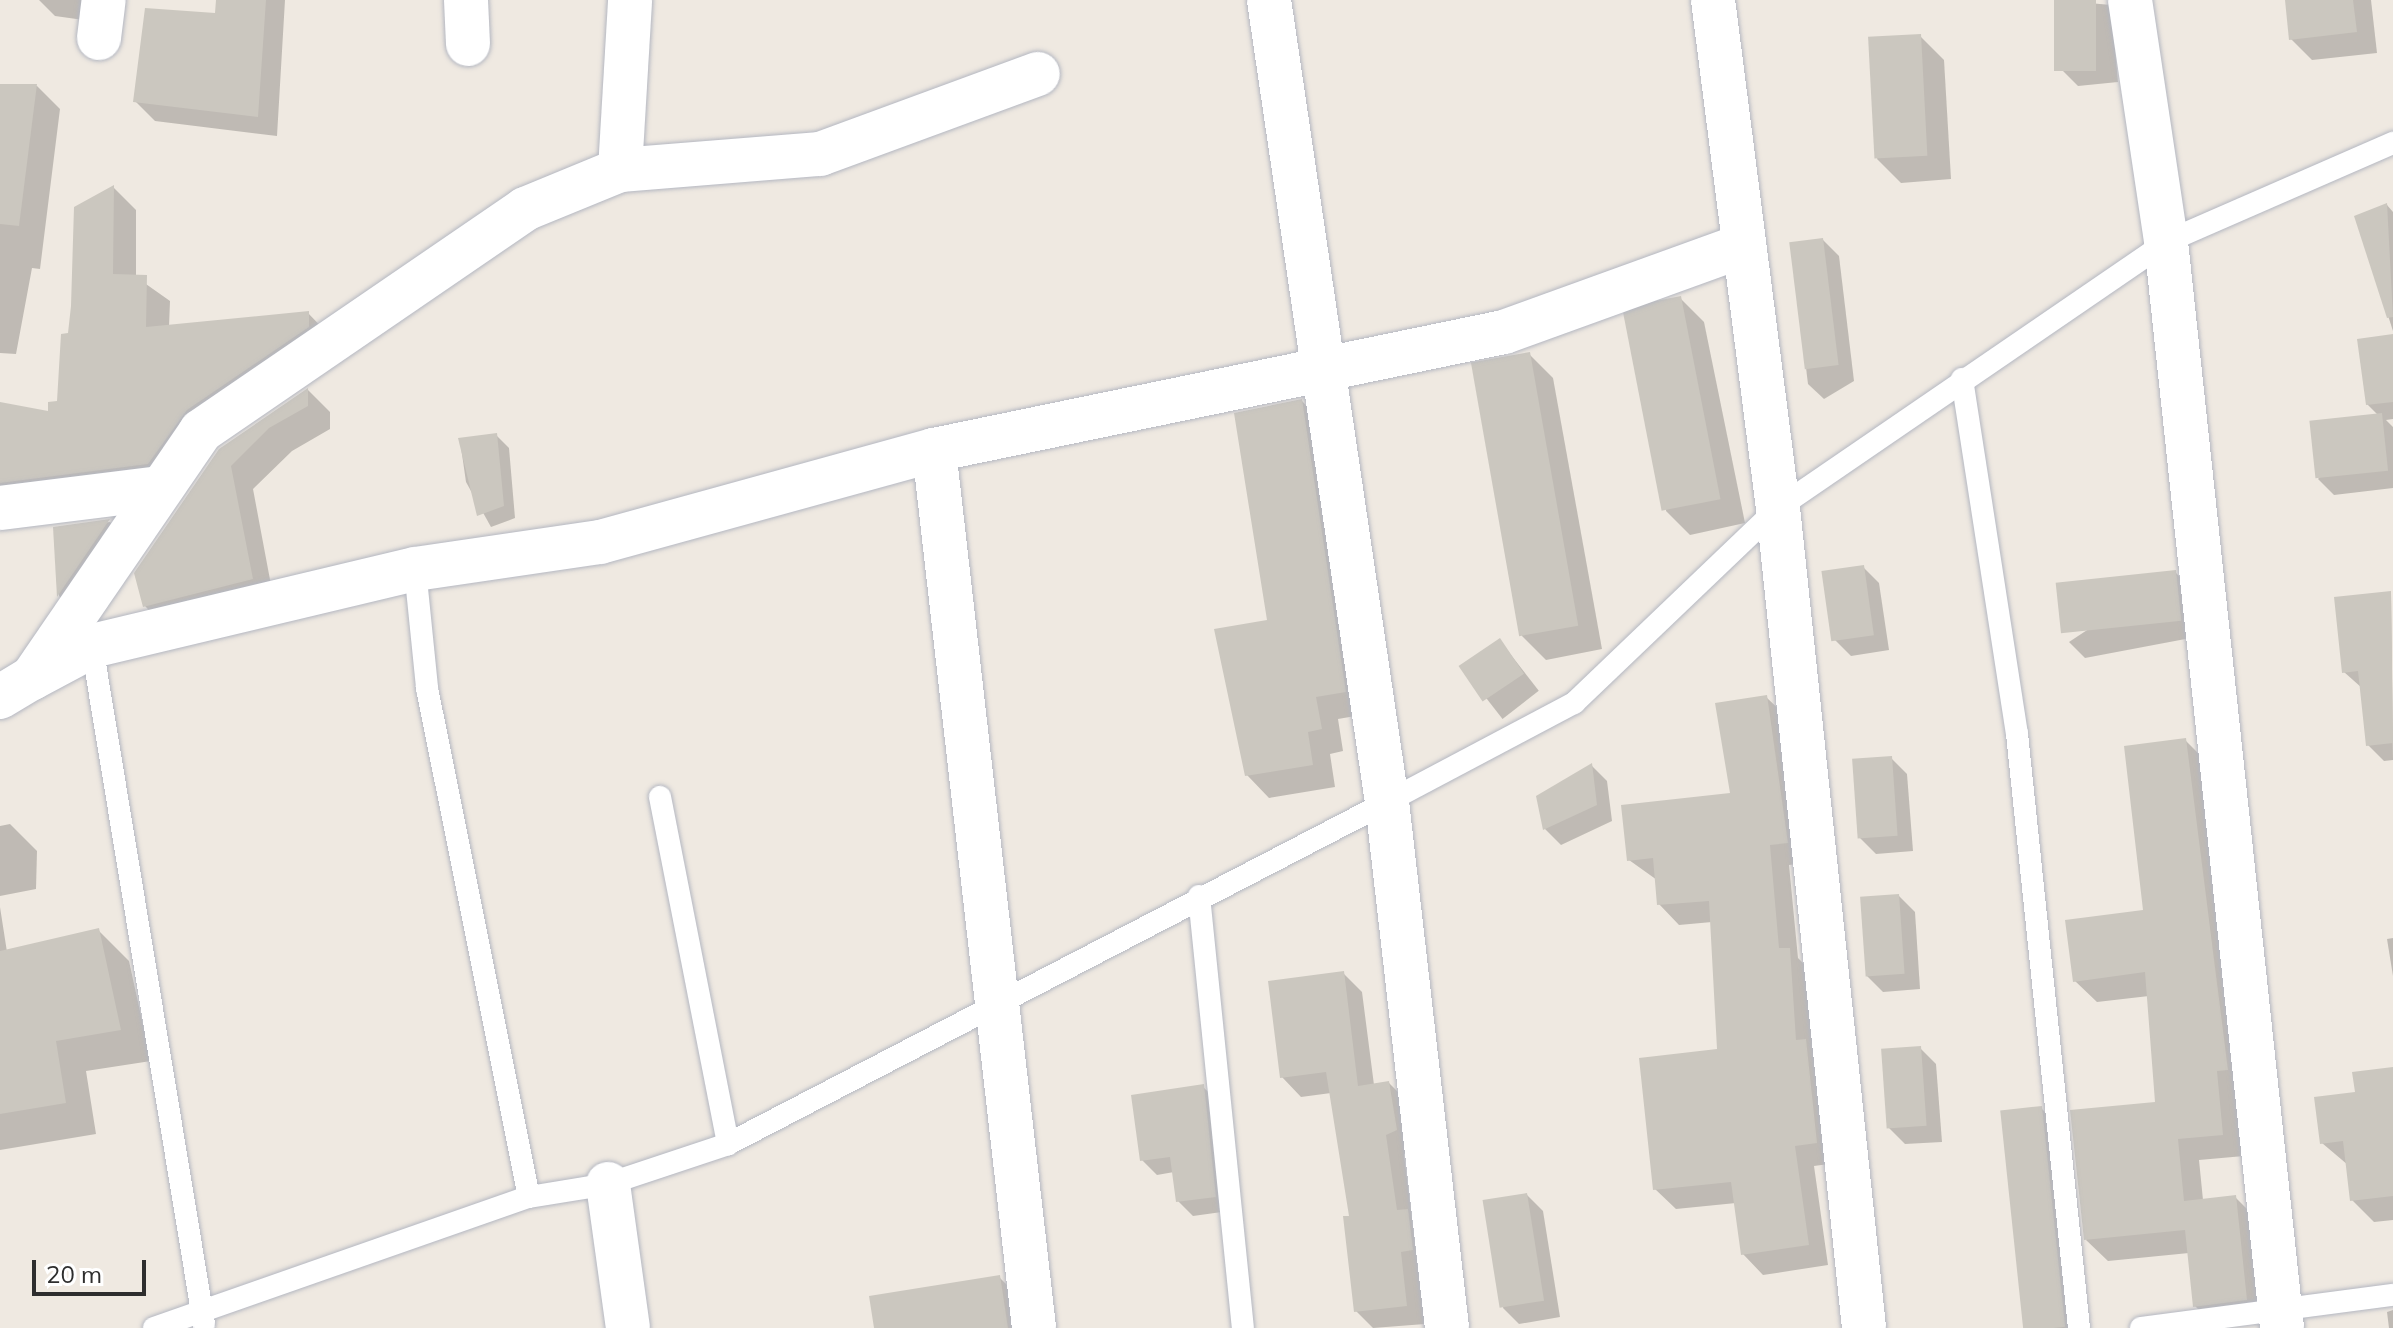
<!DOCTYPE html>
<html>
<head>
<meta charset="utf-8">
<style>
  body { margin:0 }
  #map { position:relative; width:2393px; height:1328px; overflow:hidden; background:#efe9e1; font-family:Mulish,sans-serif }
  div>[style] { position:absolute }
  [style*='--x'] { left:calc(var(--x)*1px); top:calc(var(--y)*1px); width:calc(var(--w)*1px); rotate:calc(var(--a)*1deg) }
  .shadow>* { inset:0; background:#0003; transform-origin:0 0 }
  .building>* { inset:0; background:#cbc7bf; transform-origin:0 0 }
  .roads { filter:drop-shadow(0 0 2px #b4b7c1) drop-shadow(0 0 2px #b4b7c1) }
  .lane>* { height:22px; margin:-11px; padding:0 11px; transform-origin:11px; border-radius:11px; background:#fff }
  .street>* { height:44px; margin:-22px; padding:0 22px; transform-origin:22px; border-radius:22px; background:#fff }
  span { translate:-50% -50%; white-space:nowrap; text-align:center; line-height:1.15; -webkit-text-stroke:8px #fff; paint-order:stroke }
  .scale { position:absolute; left:32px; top:1260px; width:114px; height:36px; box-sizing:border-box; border:4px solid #2e2e2e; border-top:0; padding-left:10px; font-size:24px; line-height:28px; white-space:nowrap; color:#2e2e2e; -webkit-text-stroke:6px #fff; paint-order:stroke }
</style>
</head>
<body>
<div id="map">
  <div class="shadow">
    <div style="clip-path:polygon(39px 0,104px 0,98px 22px,55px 16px)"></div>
    <div style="clip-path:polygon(218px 0,285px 0,277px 136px,155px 121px,135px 101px,216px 15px)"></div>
    <div style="clip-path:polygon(2056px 0,2111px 5px,2118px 82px,2078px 86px,2062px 70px)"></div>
    <div style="clip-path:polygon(2288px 0,2371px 0,2377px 53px,2312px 60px,2291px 39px)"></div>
    <div style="clip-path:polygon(1920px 36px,1944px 60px,1951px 179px,1901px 183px,1877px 159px)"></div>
    <div style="clip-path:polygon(0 86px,37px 86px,60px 109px,40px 269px,32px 268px,16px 354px,0 353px)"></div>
    <div style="clip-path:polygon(113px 187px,136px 210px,136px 277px,170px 301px,169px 327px,308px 313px,331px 337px,210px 434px,171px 487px,0 510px,0 404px,50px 413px,59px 403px,70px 335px)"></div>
    <div style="clip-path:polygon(2387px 205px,2393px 212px,2393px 331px,2356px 217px)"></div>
    <div style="clip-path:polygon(1823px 240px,1839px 256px,1854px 381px,1824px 399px,1808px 384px,1791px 244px)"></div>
    <div style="clip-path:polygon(1680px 298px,1704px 322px,1745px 523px,1690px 535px,1666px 511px)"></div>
    <div style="clip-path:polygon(2393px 336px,2393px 419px,2386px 420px,2393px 427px,2393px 488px,2334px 495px,2318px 479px,2378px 415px,2367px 404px)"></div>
    <div style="clip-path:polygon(1529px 354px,1553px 378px,1602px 649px,1546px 660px,1522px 636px)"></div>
    <div style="clip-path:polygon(308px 390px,330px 412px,330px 429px,292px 451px,253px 489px,274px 601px,167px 629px,145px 606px,220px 450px)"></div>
    <div style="clip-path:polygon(1302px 401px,1324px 424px,1367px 714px,1338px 719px,1343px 751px,1330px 754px,1335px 787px,1269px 798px,1247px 775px)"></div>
    <div style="clip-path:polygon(496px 435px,509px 448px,515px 518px,491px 527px,466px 482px,460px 440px)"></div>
    <div style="clip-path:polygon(110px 522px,125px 537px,74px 611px,59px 596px,55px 528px)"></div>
    <div style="clip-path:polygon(1863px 567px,1879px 583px,1889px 650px,1851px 656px,1835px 640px)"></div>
    <div style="clip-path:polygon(2175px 572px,2191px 588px,2196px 637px,2085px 658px,2069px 642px)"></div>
    <div style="clip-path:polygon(2391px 593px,2393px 760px,2384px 761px,2368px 745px,2362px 688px,2344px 672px)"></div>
    <div style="left:1500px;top:641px;width:63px;height:46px;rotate:52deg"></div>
    <div style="clip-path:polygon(1766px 697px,1787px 717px,1807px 863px,1789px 865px,1798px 958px,1810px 970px,1836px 1163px,1814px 1166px,1828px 1265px,1763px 1275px,1743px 1254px,1736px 1203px,1676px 1209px,1655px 1189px,1719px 1051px,1712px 922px,1679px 925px,1659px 904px,1657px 880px,1629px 860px,1732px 795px)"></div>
    <div style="clip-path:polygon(2185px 740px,2207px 762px,2244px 1156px,2199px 1160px,2203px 1200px,2235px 1197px,2257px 1219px,2268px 1321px,2217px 1328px,2195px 1306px,2189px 1253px,2108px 1261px,2086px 1240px,2158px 1103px,2149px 996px,2097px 1002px,2075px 981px,2146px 911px)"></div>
    <div style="clip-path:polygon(1891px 758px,1907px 774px,1913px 851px,1876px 854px,1860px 838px)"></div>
    <div style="clip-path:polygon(1591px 765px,1607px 781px,1612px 821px,1561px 845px,1545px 829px,1538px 797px)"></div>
    <div style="clip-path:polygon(10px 824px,37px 851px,36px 889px,0 896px,0 826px)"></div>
    <div style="clip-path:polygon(1899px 896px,1915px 912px,1920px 989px,1883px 992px,1867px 976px)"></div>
    <div style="clip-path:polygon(0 907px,7px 952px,98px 930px,129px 961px,151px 1061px,86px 1071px,96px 1134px,0 1150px)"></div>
    <div style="clip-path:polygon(2393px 938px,2393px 976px,2387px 939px)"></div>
    <div style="clip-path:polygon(1343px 973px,1362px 992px,1374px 1085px,1389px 1083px,1408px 1102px,1415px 1149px,1404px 1154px,1425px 1324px,1373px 1328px,1356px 1311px,1351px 1217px,1331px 1093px,1301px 1097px,1282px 1077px)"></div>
    <div style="clip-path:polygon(1920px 1048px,1936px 1064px,1942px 1142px,1905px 1144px,1889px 1128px)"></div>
    <div style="clip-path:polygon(2393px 1069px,2393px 1220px,2374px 1222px,2352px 1200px,2348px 1165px,2322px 1143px,2357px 1094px)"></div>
    <div style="clip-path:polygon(1203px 1087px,1218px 1101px,1229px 1211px,1193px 1216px,1178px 1201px,1174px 1172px,1157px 1175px,1142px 1160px)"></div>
    <div style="clip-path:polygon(2041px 1108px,2057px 1124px,2078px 1328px,2026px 1328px,2002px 1113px)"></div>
    <div style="clip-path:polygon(1527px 1195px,1543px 1211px,1560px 1317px,1519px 1324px,1503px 1308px)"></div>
    <div style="clip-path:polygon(999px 1277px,1023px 1301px,1027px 1328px,876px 1328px)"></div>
    <div style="clip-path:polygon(2393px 1310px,2393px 1328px,2389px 1328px,2387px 1312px)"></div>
  </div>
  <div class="building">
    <div style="clip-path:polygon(216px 0,266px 0,258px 117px,133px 102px,145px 8px,215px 13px)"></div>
    <div style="left:2054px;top:0;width:42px;height:71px"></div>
    <div style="clip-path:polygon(2285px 0,2353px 0,2357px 32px,2289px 40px)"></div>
    <div style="left:1921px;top:34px;width:122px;height:53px;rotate:87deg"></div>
    <div style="clip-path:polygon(0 84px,37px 84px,19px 226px,0 224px)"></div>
    <div style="clip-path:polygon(114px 185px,113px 274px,147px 275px,146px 327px,309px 311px,309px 327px,187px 410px,148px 464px,0 483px,0 402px,48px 411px,48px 402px,57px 401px,61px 334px,68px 333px,71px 306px,74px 207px)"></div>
    <div style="clip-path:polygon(2387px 203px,2393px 317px,2387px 318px,2354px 216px)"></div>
    <div style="left:1823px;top:238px;width:128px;height:34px;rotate:83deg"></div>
    <div style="left:1681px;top:296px;width:207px;height:60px;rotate:79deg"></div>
    <div style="clip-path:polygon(2393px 334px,2393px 402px,2366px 405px,2357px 339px)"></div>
    <div style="left:1530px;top:352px;width:278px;height:60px;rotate:80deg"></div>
    <div style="clip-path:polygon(308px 388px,308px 406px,269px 428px,231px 466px,253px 579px,143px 607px,134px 573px,219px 449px)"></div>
    <div style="clip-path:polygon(1302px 399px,1346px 692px,1316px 697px,1322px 729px,1308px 732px,1313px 765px,1245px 776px,1214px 629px,1267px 620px,1234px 413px)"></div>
    <div style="left:2382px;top:413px;width:58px;height:73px;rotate:84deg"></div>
    <div style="clip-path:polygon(497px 433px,504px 506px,477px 516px,458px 438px)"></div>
    <div style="clip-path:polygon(110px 519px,57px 597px,53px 527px)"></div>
    <div style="left:1864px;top:565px;width:71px;height:43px;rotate:82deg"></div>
    <div style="left:2176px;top:570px;width:51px;height:121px;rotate:84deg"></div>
    <div style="clip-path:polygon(2391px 591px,2393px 743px,2366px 746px,2358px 671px,2342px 673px,2334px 597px)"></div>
    <div style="left:1500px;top:638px;width:43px;height:50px;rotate:56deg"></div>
    <div style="clip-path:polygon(1767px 695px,1788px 843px,1770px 845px,1779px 948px,1790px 948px,1796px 1040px,1806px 1039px,1817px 1143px,1795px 1146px,1809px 1245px,1741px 1255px,1731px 1182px,1653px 1190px,1639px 1058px,1717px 1049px,1709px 901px,1657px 905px,1653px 858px,1627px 861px,1621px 805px,1730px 793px,1715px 703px)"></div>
    <div style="clip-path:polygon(2186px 738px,2228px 1070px,2217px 1071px,2223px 1135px,2178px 1139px,2184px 1201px,2236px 1195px,2247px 1300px,2193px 1307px,2185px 1230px,2084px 1240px,2070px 1110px,2155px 1102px,2145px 972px,2073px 982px,2065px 920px,2143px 910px,2124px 746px)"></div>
    <div style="left:1892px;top:756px;width:80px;height:40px;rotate:86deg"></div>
    <div style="clip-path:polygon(1592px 763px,1597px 805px,1543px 830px,1536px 796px)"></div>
    <div style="left:1899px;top:894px;width:80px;height:39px;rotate:86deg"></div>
    <div style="clip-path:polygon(99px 928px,121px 1030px,56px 1041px,66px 1103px,0 1114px,0 951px)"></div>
    <div style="clip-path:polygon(1344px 971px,1358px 1086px,1389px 1081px,1397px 1130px,1386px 1135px,1397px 1210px,1408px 1209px,1413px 1250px,1401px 1252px,1407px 1306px,1354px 1312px,1343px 1216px,1349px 1216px,1326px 1072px,1280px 1078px,1268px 981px)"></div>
    <div style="left:1921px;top:1046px;width:80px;height:40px;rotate:86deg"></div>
    <div style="clip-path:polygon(2393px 1067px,2393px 1196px,2350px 1201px,2343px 1141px,2320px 1144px,2314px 1097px,2355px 1092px,2352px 1072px)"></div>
    <div style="clip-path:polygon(1204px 1084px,1216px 1197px,1176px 1202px,1170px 1157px,1140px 1161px,1131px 1095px)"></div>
    <div style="left:2042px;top:1106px;width:222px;height:42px;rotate:84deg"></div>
    <div style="left:1527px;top:1193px;width:109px;height:45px;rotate:81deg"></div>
    <div style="clip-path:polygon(1000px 1275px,1008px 1328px,874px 1328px,869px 1296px)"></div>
  </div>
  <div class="roads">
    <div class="lane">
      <div style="--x:1962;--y:379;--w:359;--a:81.2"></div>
      <div style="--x:2017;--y:734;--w:597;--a:84.04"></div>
      <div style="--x:415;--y:569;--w:120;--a:84.2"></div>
      <div style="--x:427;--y:688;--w:519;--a:78.67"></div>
      <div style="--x:92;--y:646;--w:687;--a:80.62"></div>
      <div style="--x:660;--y:797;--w:354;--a:78.9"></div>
      <div style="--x:1199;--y:896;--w:434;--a:84.2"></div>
      <div style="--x:154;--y:1328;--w:397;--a:-19.3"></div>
      <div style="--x:529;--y:1197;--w:80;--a:-9.3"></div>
      <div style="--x:608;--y:1184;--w:126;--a:-18.4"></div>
      <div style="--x:728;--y:1144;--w:742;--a:-27.43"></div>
      <div style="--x:1387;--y:802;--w:212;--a:-27.9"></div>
      <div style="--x:1574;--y:703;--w:282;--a:-43.7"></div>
      <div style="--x:1778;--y:508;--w:470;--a:-34.4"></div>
      <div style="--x:2166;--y:242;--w:248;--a:-23.6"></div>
      <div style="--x:2141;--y:1328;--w:254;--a:-7.5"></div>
    </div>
    <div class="street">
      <div style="--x:466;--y:0;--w:44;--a:87.4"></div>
      <div style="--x:1269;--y:0;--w:811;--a:81.63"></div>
      <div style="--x:1387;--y:802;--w:529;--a:83.49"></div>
      <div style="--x:1713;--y:0;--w:512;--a:82.71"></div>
      <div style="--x:1778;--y:508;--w:824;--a:84.01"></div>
      <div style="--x:2130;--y:0;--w:245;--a:81.5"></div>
      <div style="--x:2166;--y:242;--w:1092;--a:83.9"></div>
      <div style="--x:99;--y:38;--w:38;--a:-83"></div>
      <div style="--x:620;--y:170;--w:170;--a:-86.6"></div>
      <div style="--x:934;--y:450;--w:884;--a:83.5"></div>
      <div style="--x:0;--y:508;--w:161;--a:-7.1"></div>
      <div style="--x:32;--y:678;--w:68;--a:-28.1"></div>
      <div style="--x:92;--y:646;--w:332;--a:-13.4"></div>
      <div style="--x:415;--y:569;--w:187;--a:-8.3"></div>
      <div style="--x:600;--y:542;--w:346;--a:-15.4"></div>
      <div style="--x:934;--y:450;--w:582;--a:-11.7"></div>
      <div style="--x:1504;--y:332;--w:255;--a:-19.9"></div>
      <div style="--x:0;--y:697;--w:37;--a:-31"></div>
      <div style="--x:32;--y:678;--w:299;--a:-55.6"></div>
      <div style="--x:201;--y:431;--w:393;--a:-34.4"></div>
      <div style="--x:525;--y:209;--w:103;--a:-22.3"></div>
      <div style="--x:620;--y:170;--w:201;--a:-4.6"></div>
      <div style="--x:820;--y:154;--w:232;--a:-20.2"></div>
      <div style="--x:608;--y:1184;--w:145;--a:82.1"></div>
    </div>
  </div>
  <div class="scale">20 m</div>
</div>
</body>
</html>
